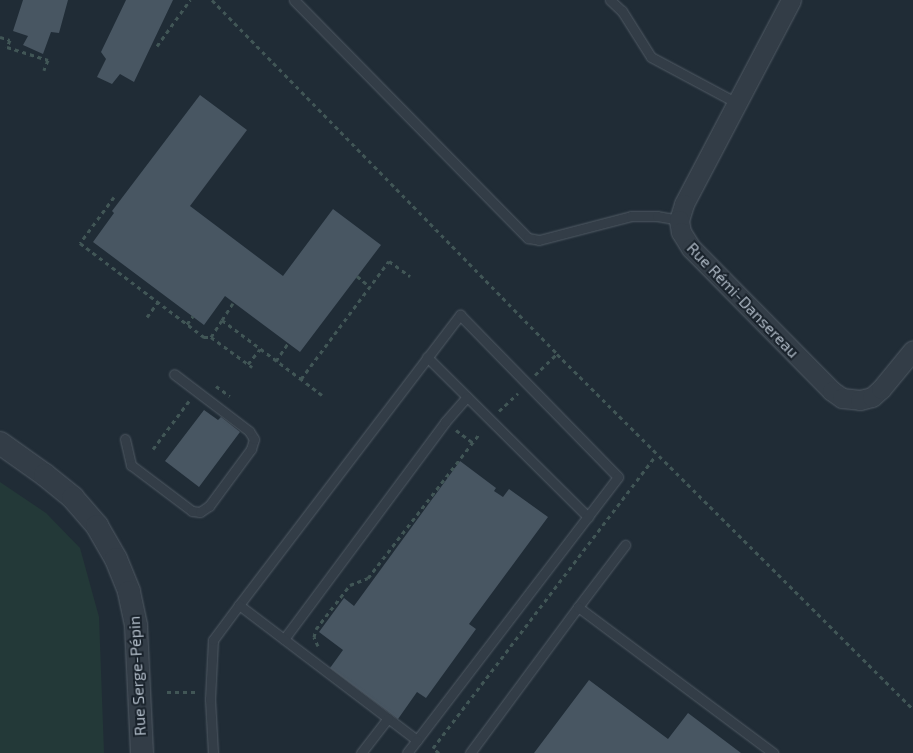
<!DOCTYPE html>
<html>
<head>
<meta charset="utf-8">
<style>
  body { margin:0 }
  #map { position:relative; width:913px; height:753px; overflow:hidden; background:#202c36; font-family:"Exo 2",sans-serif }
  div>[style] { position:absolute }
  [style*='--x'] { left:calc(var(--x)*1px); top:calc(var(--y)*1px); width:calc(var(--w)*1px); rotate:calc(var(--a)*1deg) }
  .green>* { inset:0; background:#233938 }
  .building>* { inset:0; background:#485662 }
  .path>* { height:3px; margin-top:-1.5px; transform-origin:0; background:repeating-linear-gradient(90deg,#415656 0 4px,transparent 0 8px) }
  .roads { filter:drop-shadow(0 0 1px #515b65) drop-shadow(0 0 1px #515b65) }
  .service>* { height:9px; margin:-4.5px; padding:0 4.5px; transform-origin:4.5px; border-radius:4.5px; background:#333d47 }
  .minor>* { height:19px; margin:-9.5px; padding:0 9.5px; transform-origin:9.5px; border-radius:9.5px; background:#333d47 }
  .tertiary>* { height:22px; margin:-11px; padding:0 11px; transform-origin:11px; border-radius:11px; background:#333d47 }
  span { translate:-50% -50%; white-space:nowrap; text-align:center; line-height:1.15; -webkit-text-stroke:4px #19222b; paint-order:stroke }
  .street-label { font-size:16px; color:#adb8c4 }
</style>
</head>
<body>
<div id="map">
  <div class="green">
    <div style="clip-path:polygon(0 482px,46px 513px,80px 548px,99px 617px,104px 753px,0 753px)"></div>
  </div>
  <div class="building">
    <div style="clip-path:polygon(23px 0,68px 0,59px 33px,51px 32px,43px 54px,23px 45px,28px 36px,13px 31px)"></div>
    <div style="clip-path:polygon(126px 0,173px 0,134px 82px,120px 74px,112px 84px,97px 77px,106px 59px,101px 52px)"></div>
    <div style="clip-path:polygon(200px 95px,247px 130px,190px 206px,283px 276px,333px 209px,381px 245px,300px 352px,225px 296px,204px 325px,93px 242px,114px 213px,112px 211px)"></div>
    <div style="clip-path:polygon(204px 410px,218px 420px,221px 417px,240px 432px,199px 487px,165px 461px)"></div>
    <div style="clip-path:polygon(460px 461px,496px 488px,494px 491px,503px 497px,509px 489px,548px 517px,469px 624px,476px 629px,426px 698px,417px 692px,398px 719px,330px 668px,343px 650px,319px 632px,344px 598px,354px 606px)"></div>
    <div style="clip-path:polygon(589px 680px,668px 739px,688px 713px,741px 753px,534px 753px)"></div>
  </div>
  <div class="path">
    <div style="--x:212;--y:0;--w:494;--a:45.7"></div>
    <div style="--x:557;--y:354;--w:503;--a:44.92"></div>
    <div style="--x:0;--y:37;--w:10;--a:17"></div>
    <div style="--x:10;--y:40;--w:8;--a:113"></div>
    <div style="--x:7;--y:47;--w:43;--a:17.6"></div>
    <div style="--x:48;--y:60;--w:11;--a:112"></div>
    <div style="--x:157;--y:46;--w:57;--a:-54.3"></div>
    <div style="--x:114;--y:197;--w:57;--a:126.5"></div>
    <div style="--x:80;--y:243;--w:156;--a:37.2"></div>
    <div style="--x:204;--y:337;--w:7;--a:0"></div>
    <div style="--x:211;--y:337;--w:20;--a:-57"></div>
    <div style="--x:222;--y:320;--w:99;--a:36.8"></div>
    <div style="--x:357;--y:276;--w:17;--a:40"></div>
    <div style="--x:147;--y:317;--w:19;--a:-54"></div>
    <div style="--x:222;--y:320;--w:20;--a:-57"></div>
    <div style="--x:187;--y:324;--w:10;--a:-53"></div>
    <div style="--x:211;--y:337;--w:51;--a:36.2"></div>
    <div style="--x:276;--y:361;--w:22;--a:-56"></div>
    <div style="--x:248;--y:364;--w:19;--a:-51"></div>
    <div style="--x:535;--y:375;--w:30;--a:-44"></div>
    <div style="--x:216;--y:386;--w:17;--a:36"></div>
    <div style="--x:322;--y:395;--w:26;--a:-143"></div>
    <div style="--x:301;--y:379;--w:147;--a:-53.3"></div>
    <div style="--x:389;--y:261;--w:26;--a:36"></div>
    <div style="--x:499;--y:411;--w:26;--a:-43"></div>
    <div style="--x:456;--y:430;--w:21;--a:37"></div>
    <div style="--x:153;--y:449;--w:60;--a:-53.1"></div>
    <div style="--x:318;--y:646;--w:10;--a:-114"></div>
    <div style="--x:314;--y:637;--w:8;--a:-76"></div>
    <div style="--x:316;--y:629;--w:56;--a:-52.3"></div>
    <div style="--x:350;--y:585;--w:19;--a:-21"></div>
    <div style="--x:368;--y:578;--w:183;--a:-52.3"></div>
    <div style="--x:167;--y:692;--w:30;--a:0"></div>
    <div style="--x:439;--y:753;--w:8;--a:-140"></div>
    <div style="--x:433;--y:748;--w:368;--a:-52.7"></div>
  </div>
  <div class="roads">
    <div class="service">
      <div style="--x:294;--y:0;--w:334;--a:45.5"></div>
      <div style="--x:528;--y:238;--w:11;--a:10"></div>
      <div style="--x:539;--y:240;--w:95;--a:-14.6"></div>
      <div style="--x:631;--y:216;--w:26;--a:0"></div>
      <div style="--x:657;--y:216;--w:22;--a:10"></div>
      <div style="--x:610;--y:0;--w:16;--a:43"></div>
      <div style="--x:622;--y:11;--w:54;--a:57.8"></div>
      <div style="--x:651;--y:57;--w:98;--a:28.1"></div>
      <div style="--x:427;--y:357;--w:227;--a:44.8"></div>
      <div style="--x:125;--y:439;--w:27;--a:77"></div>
      <div style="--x:131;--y:465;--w:76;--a:37"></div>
      <div style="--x:192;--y:511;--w:8;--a:7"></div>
      <div style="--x:200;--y:512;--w:11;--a:-34"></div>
      <div style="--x:209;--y:506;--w:71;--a:-53.6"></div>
      <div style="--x:251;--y:449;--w:10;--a:-73"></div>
      <div style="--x:254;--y:439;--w:9;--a:-122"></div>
      <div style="--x:249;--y:431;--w:94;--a:-142.8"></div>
      <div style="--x:239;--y:605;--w:365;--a:-52.7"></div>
      <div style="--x:460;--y:315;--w:226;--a:45.7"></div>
      <div style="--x:618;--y:477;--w:331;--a:127.4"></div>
      <div style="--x:578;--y:607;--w:78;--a:-52.8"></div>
      <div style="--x:284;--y:639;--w:270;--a:-53.4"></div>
      <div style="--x:445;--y:422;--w:33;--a:-49"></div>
      <div style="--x:213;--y:753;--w:54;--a:-93.2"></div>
      <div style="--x:210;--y:699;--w:59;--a:-87.1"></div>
      <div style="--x:213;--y:640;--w:44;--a:-53.4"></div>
      <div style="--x:239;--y:605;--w:223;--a:37.2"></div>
      <div style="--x:417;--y:740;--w:16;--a:128"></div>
      <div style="--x:361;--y:753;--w:44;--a:-52.4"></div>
      <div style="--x:470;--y:753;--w:182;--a:-53.5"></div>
      <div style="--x:578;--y:607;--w:244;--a:36.8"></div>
    </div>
    <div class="minor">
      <div style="--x:791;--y:0;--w:230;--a:117.7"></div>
      <div style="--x:684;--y:204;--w:17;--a:107"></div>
      <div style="--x:679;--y:220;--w:12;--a:81"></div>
      <div style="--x:681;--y:232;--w:19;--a:58"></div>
      <div style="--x:691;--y:248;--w:201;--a:45.4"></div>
      <div style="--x:832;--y:391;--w:12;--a:35"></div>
      <div style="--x:842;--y:398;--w:18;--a:6"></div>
      <div style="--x:860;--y:400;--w:12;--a:-14"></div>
      <div style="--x:872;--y:397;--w:12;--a:-42"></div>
      <div style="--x:881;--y:389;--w:50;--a:-50.6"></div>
    </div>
    <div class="tertiary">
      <div style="--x:0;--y:443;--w:55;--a:35.4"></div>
      <div style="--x:45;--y:475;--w:36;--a:39"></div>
      <div style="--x:73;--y:498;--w:37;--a:49"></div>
      <div style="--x:97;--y:526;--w:38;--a:60"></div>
      <div style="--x:116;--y:559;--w:35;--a:68"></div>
      <div style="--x:129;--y:592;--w:35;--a:78"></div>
      <div style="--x:136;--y:626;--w:127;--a:87.3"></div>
    </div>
  </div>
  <div class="street-label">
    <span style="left:743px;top:300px;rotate:46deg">Rue Rémi-Dansereau</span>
    <span style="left:137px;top:676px;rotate:-93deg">Rue Serge-Pépin</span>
  </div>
</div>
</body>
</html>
